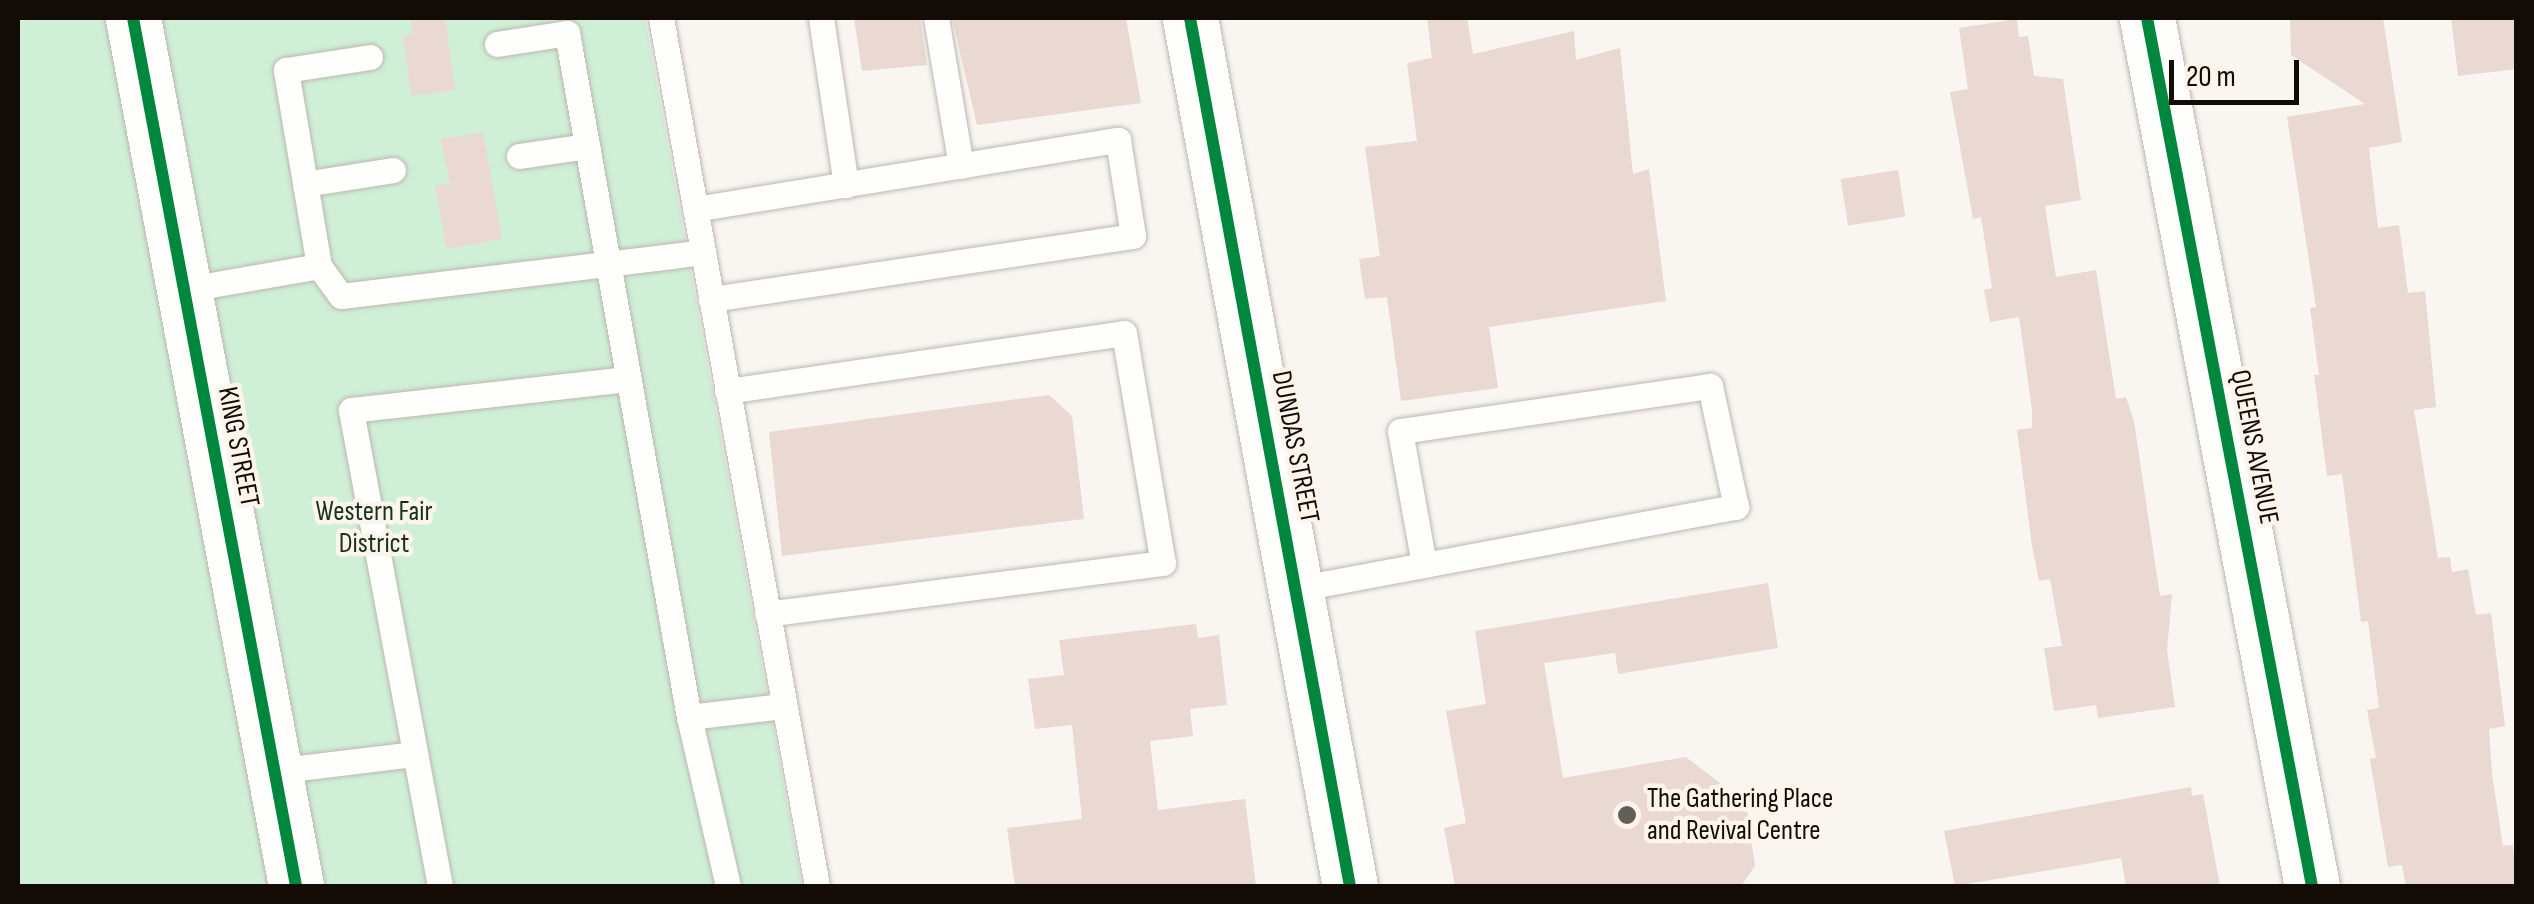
<!DOCTYPE html>
<html>
<head>
<meta charset="utf-8">
<style>
  body { margin:0 }
  #map { position:relative; width:2534px; height:904px; overflow:hidden; background:#f9f5f0; font-family:"Sofia Sans Condensed",sans-serif }
  div>[style] { position:absolute }
  [style*='--x'] { left:calc(var(--x)*1px); top:calc(var(--y)*1px); width:calc(var(--w)*1px); rotate:calc(var(--a)*1deg) }
  .green>* { inset:0; background:#cff0d6 }
  .building>* { inset:0; background:#ead8d3; transform-origin:0 0 }
  .roads { filter:drop-shadow(0 0 2px #bcb7b1) drop-shadow(0 0 2px #bcb7b1) }
  .service>* { height:25px; margin:-12.5px; padding:0 12.5px; transform-origin:12.5px; border-radius:12.5px; background:#fefefd }
  .tertiary>* { height:55px; margin:-27.5px; padding:0 27.5px; transform-origin:27.5px; border-radius:27.5px; background:#fefefd }
  .secondary>* { height:55px; margin:-27.5px; padding:0 27.5px; transform-origin:27.5px; border-radius:27.5px; background:#fefefd }
  .cycleway>* { height:12px; margin:-6px; padding:0 6px; transform-origin:6px; border-radius:6px; background:#00873e }
  .dots>* { width:28px; height:28px; translate:-50% -50%; box-sizing:border-box; border:5px solid #fdf5ec; border-radius:50% }
  span { translate:-50% -50%; white-space:nowrap; text-align:center; line-height:1.15; -webkit-text-stroke:9px #fdf5ec; paint-order:stroke }
  .street-label { font-size:28px; color:#130c06 }
  .park-label { font-size:28px; color:#13331f }
  .poi-label { font-size:28px; color:#130c06 }
  .left { translate:0 -50%; text-align:left }
  .frame { position:absolute; inset:0; border:20px solid #130c06; pointer-events:none }
  .scale { position:absolute; left:2169px; top:60px; width:130px; height:45px; box-sizing:border-box; border:5px solid #130c06; border-top:0; padding-left:12px; font-size:30px; line-height:35px; white-space:nowrap; color:#130c06; -webkit-text-stroke:8px #fdf5ec; paint-order:stroke }
</style>
</head>
<body>
<div id="map">
  <div class="green">
    <div style="clip-path:polygon(44px 18px,645px 18px,802px 886px,18px 886px,18px 21px)"></div>
  </div>
  <div class="building">
    <div style="clip-path:polygon(411px 18px,445px 18px,455px 90px,411px 96px,403px 35px,413px 34px)"></div>
    <div style="clip-path:polygon(854px 18px,920px 18px,927px 65px,862px 71px)"></div>
    <div style="clip-path:polygon(952px 18px,1126px 18px,1141px 103px,977px 125px)"></div>
    <div style="clip-path:polygon(1427px 18px,1467px 18px,1473px 54px,1574px 31px,1576px 60px,1620px 48px,1633px 174px,1649px 169px,1666px 301px,1489px 327px,1498px 388px,1401px 401px,1387px 297px,1365px 299px,1359px 259px,1380px 256px,1365px 147px,1417px 141px,1407px 63px,1432px 58px)"></div>
    <div style="clip-path:polygon(2290px 18px,2383px 18px,2402px 142px,2369px 148px,2378px 228px,2399px 225px,2408px 293px,2425px 291px,2436px 407px,2414px 410px,2438px 558px,2450px 557px,2452px 572px,2468px 569px,2476px 615px,2491px 613px,2505px 726px,2489px 729px,2492px 774px,2503px 846px,2513px 845px,2516px 886px,2406px 886px,2402px 865px,2388px 867px,2370px 759px,2376px 758px,2367px 710px,2379px 708px,2368px 621px,2361px 622px,2342px 474px,2327px 476px,2314px 375px,2319px 375px,2310px 308px,2316px 307px,2287px 117px,2365px 104px,2291px 55px)"></div>
    <div style="clip-path:polygon(2451px 18px,2516px 18px,2516px 69px,2458px 76px)"></div>
    <div style="clip-path:polygon(2017px 19px,2019px 37px,2028px 36px,2034px 76px,2063px 79px,2081px 200px,2045px 206px,2056px 277px,2096px 270px,2116px 399px,2126px 397px,2134px 421px,2160px 596px,2172px 594px,2167px 650px,2175px 707px,2098px 718px,2096px 705px,2054px 711px,2044px 648px,2062px 646px,2050px 579px,2039px 581px,2032px 546px,2017px 430px,2032px 428px,2032px 410px,2019px 317px,1990px 322px,1984px 290px,1992px 288px,1981px 217px,1973px 219px,1950px 92px,1968px 89px,1959px 28px)"></div>
    <div style="clip-path:polygon(483px 132px,502px 239px,447px 249px,435px 186px,450px 184px,441px 139px)"></div>
    <div style="left:1898px;top:170px;width:47px;height:58px;rotate:81deg"></div>
    <div style="clip-path:polygon(1049px 395px,1072px 416px,1084px 519px,782px 556px,769px 432px)"></div>
    <div style="clip-path:polygon(1768px 583px,1778px 648px,1618px 674px,1615px 653px,1544px 663px,1563px 778px,1686px 757px,1746px 803px,1755px 866px,1741px 886px,1455px 886px,1444px 828px,1466px 823px,1446px 711px,1486px 704px,1475px 631px)"></div>
    <div style="clip-path:polygon(1196px 624px,1198px 638px,1219px 635px,1227px 705px,1190px 709px,1193px 736px,1150px 741px,1158px 810px,1245px 799px,1256px 886px,1015px 886px,1007px 828px,1082px 819px,1072px 725px,1035px 729px,1028px 679px,1064px 675px,1059px 640px)"></div>
    <div style="clip-path:polygon(2191px 787px,2192px 796px,2203px 794px,2220px 886px,2126px 886px,2121px 858px,1955px 886px,1944px 831px)"></div>
  </div>
  <div class="roads">
    <div class="service">
      <div style="--x:661;--y:18;--w:882;--a:79.81"></div>
      <div style="--x:821;--y:18;--w:169;--a:81.5"></div>
      <div style="--x:936;--y:18;--w:150;--a:80.4"></div>
      <div style="--x:497;--y:44;--w:71;--a:-8.9"></div>
      <div style="--x:567;--y:33;--w:695;--a:79.89"></div>
      <div style="--x:689;--y:717;--w:173;--a:77"></div>
      <div style="--x:519;--y:156;--w:69;--a:-8.4"></div>
      <div style="--x:305;--y:184;--w:89;--a:-9"></div>
      <div style="--x:695;--y:209;--w:429;--a:-9.3"></div>
      <div style="--x:1118;--y:140;--w:97;--a:81.1"></div>
      <div style="--x:1133;--y:236;--w:427;--a:171.5"></div>
      <div style="--x:319;--y:266;--w:199;--a:-99.6"></div>
      <div style="--x:286;--y:70;--w:85;--a:-8.8"></div>
      <div style="--x:182;--y:290;--w:139;--a:-9.9"></div>
      <div style="--x:319;--y:266;--w:37;--a:54"></div>
      <div style="--x:341;--y:296;--w:365;--a:-6.9"></div>
      <div style="--x:727;--y:391;--w:401;--a:-8.3"></div>
      <div style="--x:1124;--y:333;--w:233;--a:80.4"></div>
      <div style="--x:1163;--y:563;--w:399;--a:172.7"></div>
      <div style="--x:1296;--y:589;--w:448;--a:-10.6"></div>
      <div style="--x:1736;--y:507;--w:124;--a:-102.1"></div>
      <div style="--x:1710;--y:386;--w:313;--a:171.7"></div>
      <div style="--x:1400;--y:431;--w:136;--a:79.8"></div>
      <div style="--x:689;--y:717;--w:94;--a:-6.7"></div>
      <div style="--x:274;--y:771;--w:142;--a:-6.9"></div>
      <div style="--x:440;--y:886;--w:484;--a:-100.6"></div>
      <div style="--x:351;--y:410;--w:279;--a:-6.4"></div>
    </div>
    <div class="tertiary">
      <div style="--x:133;--y:18;--w:883;--a:79.36"></div>
      <div style="--x:2147;--y:18;--w:884;--a:79.24"></div>
    </div>
    <div class="secondary">
      <div style="--x:1190;--y:18;--w:883;--a:79.56"></div>
    </div>
  </div>
  <div class="cycleway">
    <div style="--x:133;--y:18;--w:883;--a:79.36"></div>
    <div style="--x:1190;--y:18;--w:883;--a:79.56"></div>
    <div style="--x:2147;--y:18;--w:884;--a:79.24"></div>
  </div>
  <div class="dots">
    <div style="left:1627px;top:815px;background:#645e58"></div>
  </div>
  <div class="street-label">
    <span style="left:238px;top:447px;rotate:79deg">KING STREET</span>
    <span style="left:1295px;top:447px;rotate:79deg">DUNDAS STREET</span>
    <span style="left:2254px;top:447px;rotate:79deg">QUEENS AVENUE</span>
  </div>
  <div class="park-label">
    <span style="left:374px;top:528px">Western Fair<br>District</span>
  </div>
  <div class="poi-label">
    <span class="left" style="left:1647px;top:815px">The Gathering Place<br>and Revival Centre</span>
  </div>
  <div class="frame"></div>
  <div class="scale">20 m</div>
</div>
</body>
</html>
